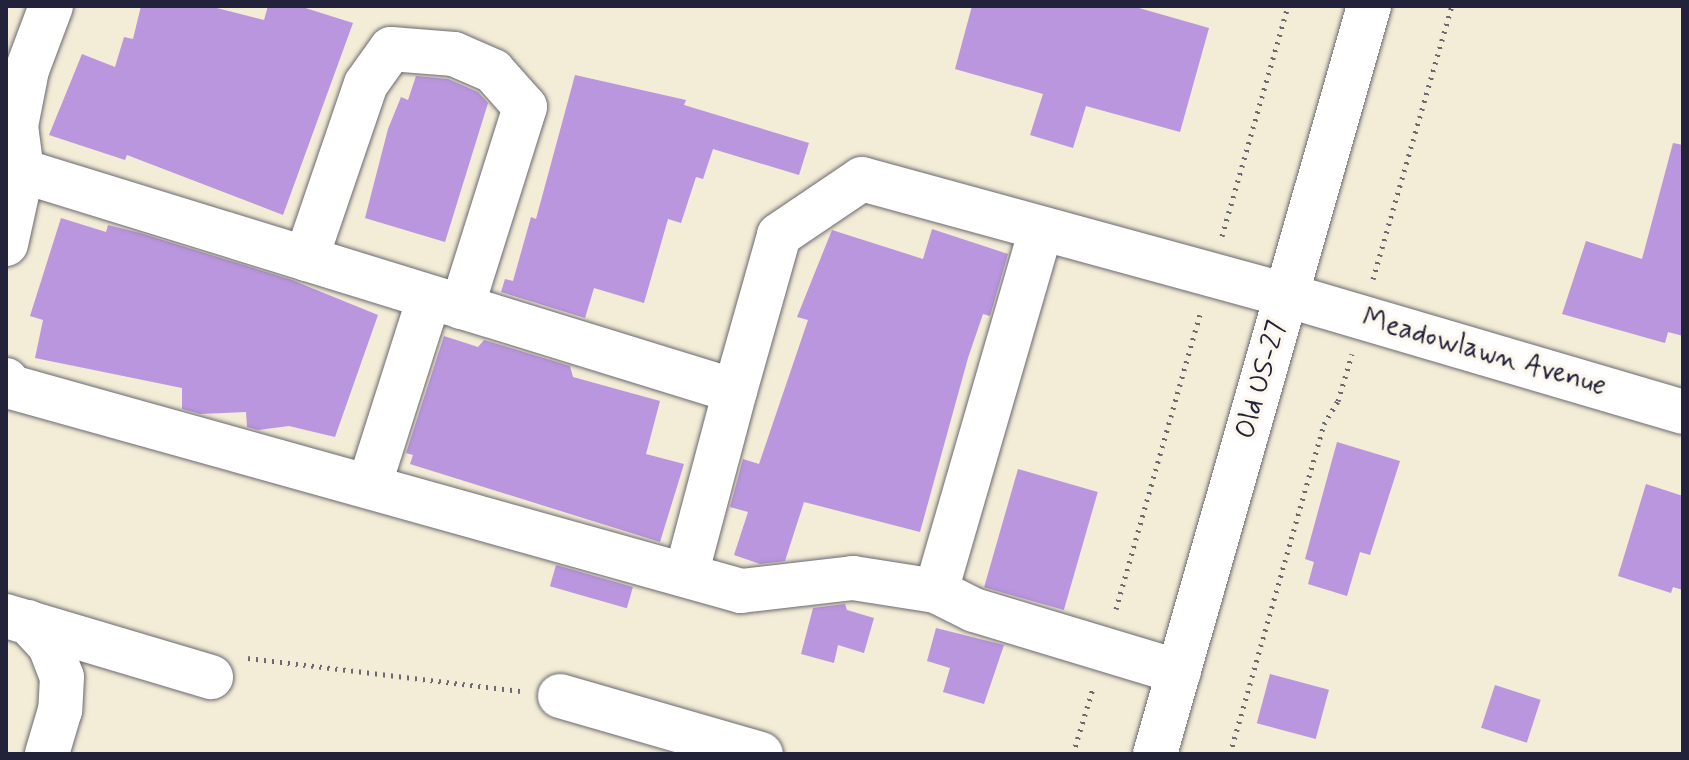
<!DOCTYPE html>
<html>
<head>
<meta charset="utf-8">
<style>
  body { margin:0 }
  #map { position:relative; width:1689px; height:760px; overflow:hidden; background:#f3ecd6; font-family:Mynerve,sans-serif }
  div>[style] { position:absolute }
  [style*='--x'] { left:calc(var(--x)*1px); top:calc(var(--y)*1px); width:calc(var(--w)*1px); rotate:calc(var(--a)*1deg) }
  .building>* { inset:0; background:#b996dd; transform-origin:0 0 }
  .path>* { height:5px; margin-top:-2.5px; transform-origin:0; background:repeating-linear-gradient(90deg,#6b6971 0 2px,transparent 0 8px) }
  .roads { filter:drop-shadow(0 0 2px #6b6971) drop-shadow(0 0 2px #6b6971) }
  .minor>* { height:44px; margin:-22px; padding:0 22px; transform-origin:22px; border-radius:22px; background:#fff }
  .major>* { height:44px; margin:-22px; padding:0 22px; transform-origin:22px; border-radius:22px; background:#fff }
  span { translate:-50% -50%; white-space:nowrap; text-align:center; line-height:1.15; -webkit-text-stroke:7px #fbf7ec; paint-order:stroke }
  .street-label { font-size:28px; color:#22223b }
  .frame { position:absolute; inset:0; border:8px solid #22223b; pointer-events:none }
</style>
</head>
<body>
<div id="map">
  <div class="building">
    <div style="clip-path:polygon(141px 6px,209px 6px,264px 20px,268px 6px,299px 6px,353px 23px,283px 215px,127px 155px,125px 160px,49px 135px,82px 54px,115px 67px,124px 37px,133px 39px)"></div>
    <div style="clip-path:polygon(972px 6px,1132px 6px,1209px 28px,1180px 132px,1086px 106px,1073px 148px,1030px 135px,1043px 94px,955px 69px)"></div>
    <div style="clip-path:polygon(575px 75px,686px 100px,684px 105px,809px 143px,799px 175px,713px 149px,703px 179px,696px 177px,681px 223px,668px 219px,644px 303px,594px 288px,585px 318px,501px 292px,505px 279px,513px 281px,531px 217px,536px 219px)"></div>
    <div style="clip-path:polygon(416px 76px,448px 79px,478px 92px,488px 103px,445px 242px,365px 218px,388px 129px,401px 97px,408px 100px)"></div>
    <div style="clip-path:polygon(1673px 143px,1683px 145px,1683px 336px,1668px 332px,1665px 343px,1562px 314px,1586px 241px,1642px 259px)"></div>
    <div style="clip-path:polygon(61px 218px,106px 232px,108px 225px,140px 233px,292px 280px,378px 315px,335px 437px,289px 426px,258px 430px,247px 427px,246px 412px,200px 414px,182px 409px,182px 388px,35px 358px,43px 320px,30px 316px)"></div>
    <div style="clip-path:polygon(932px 229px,1008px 254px,990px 316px,983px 314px,968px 358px,920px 532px,804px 502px,785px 561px,760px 564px,734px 555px,748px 512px,730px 507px,743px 459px,759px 464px,808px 320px,797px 317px,832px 230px,923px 259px)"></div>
    <div style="clip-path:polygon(444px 336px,478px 347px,484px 340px,570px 366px,573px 377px,660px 401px,646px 454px,684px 464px,660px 542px,410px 464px,413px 455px,406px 453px)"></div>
    <div style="clip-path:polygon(1337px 442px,1400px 461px,1370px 555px,1360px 552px,1347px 596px,1308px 584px,1314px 562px,1305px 559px)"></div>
    <div style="left:1018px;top:469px;width:83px;height:123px;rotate:16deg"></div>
    <div style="clip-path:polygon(1646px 484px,1683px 496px,1683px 590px,1673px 587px,1671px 593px,1618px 576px)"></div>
    <div style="left:556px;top:565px;width:80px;height:22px;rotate:16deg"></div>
    <div style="clip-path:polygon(845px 604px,847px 610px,874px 618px,864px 653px,838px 645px,834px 663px,801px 654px,813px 608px)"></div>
    <div style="clip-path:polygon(936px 628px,1004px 645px,984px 704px,943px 692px,950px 668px,927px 661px)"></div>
    <div style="left:1270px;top:674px;width:61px;height:51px;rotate:15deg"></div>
    <div style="left:1495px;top:685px;width:48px;height:45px;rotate:18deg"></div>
  </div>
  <div class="path">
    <div style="--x:1222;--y:236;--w:239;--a:-74"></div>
    <div style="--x:1373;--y:279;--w:284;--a:-73.9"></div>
    <div style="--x:1116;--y:609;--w:306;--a:-74.1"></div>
    <div style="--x:248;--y:658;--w:274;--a:6.9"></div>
    <div style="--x:1073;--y:754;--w:69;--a:-73.1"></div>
    <div style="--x:1230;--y:754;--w:343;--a:-74.1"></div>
    <div style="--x:1324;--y:424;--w:27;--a:-59"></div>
    <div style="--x:1338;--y:401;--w:49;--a:-73.4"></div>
  </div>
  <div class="roads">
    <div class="minor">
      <div style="--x:22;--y:171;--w:746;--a:17.15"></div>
      <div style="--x:735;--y:391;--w:162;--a:-74.2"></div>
      <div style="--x:779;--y:235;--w:100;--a:-34"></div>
      <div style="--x:862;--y:179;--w:440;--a:15.3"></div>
      <div style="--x:1286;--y:295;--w:414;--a:16.4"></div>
      <div style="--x:6;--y:244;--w:75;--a:-77.6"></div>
      <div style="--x:22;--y:171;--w:45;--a:-97.6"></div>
      <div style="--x:16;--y:126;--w:57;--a:-78.9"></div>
      <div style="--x:27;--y:70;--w:68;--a:-69.4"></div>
      <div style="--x:306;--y:259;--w:185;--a:-71.1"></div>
      <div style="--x:366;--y:84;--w:43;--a:-54.5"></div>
      <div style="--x:391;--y:49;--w:63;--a:4.5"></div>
      <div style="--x:454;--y:54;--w:43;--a:23.6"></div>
      <div style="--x:493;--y:71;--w:48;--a:48.4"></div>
      <div style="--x:525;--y:107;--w:210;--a:107.5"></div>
      <div style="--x:6;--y:380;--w:9;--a:54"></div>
      <div style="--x:11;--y:387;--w:758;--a:15.61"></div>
      <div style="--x:741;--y:591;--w:113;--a:-6.6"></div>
      <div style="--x:853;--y:578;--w:84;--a:8.9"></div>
      <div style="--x:936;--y:591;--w:42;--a:26.6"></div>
      <div style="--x:974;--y:610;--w:214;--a:16.8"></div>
      <div style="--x:370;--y:483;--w:194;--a:-72.3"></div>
      <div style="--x:686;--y:575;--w:190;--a:-75.1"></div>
      <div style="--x:936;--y:591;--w:376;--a:-73.8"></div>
      <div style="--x:6;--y:616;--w:214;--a:16.6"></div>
      <div style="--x:28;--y:622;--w:33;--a:47"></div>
      <div style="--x:50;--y:646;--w:33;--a:69"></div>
      <div style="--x:62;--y:677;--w:33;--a:93"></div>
      <div style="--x:60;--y:710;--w:46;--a:106.5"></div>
      <div style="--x:560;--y:696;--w:209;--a:16.1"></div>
    </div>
    <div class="major">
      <div style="--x:1155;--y:754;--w:778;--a:-74.03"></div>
    </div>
  </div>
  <div class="street-label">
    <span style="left:1484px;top:353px;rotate:16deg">Meadowlawn Avenue</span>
    <span style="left:1262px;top:380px;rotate:-74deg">Old US-27</span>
  </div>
  <div class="frame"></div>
</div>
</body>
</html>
